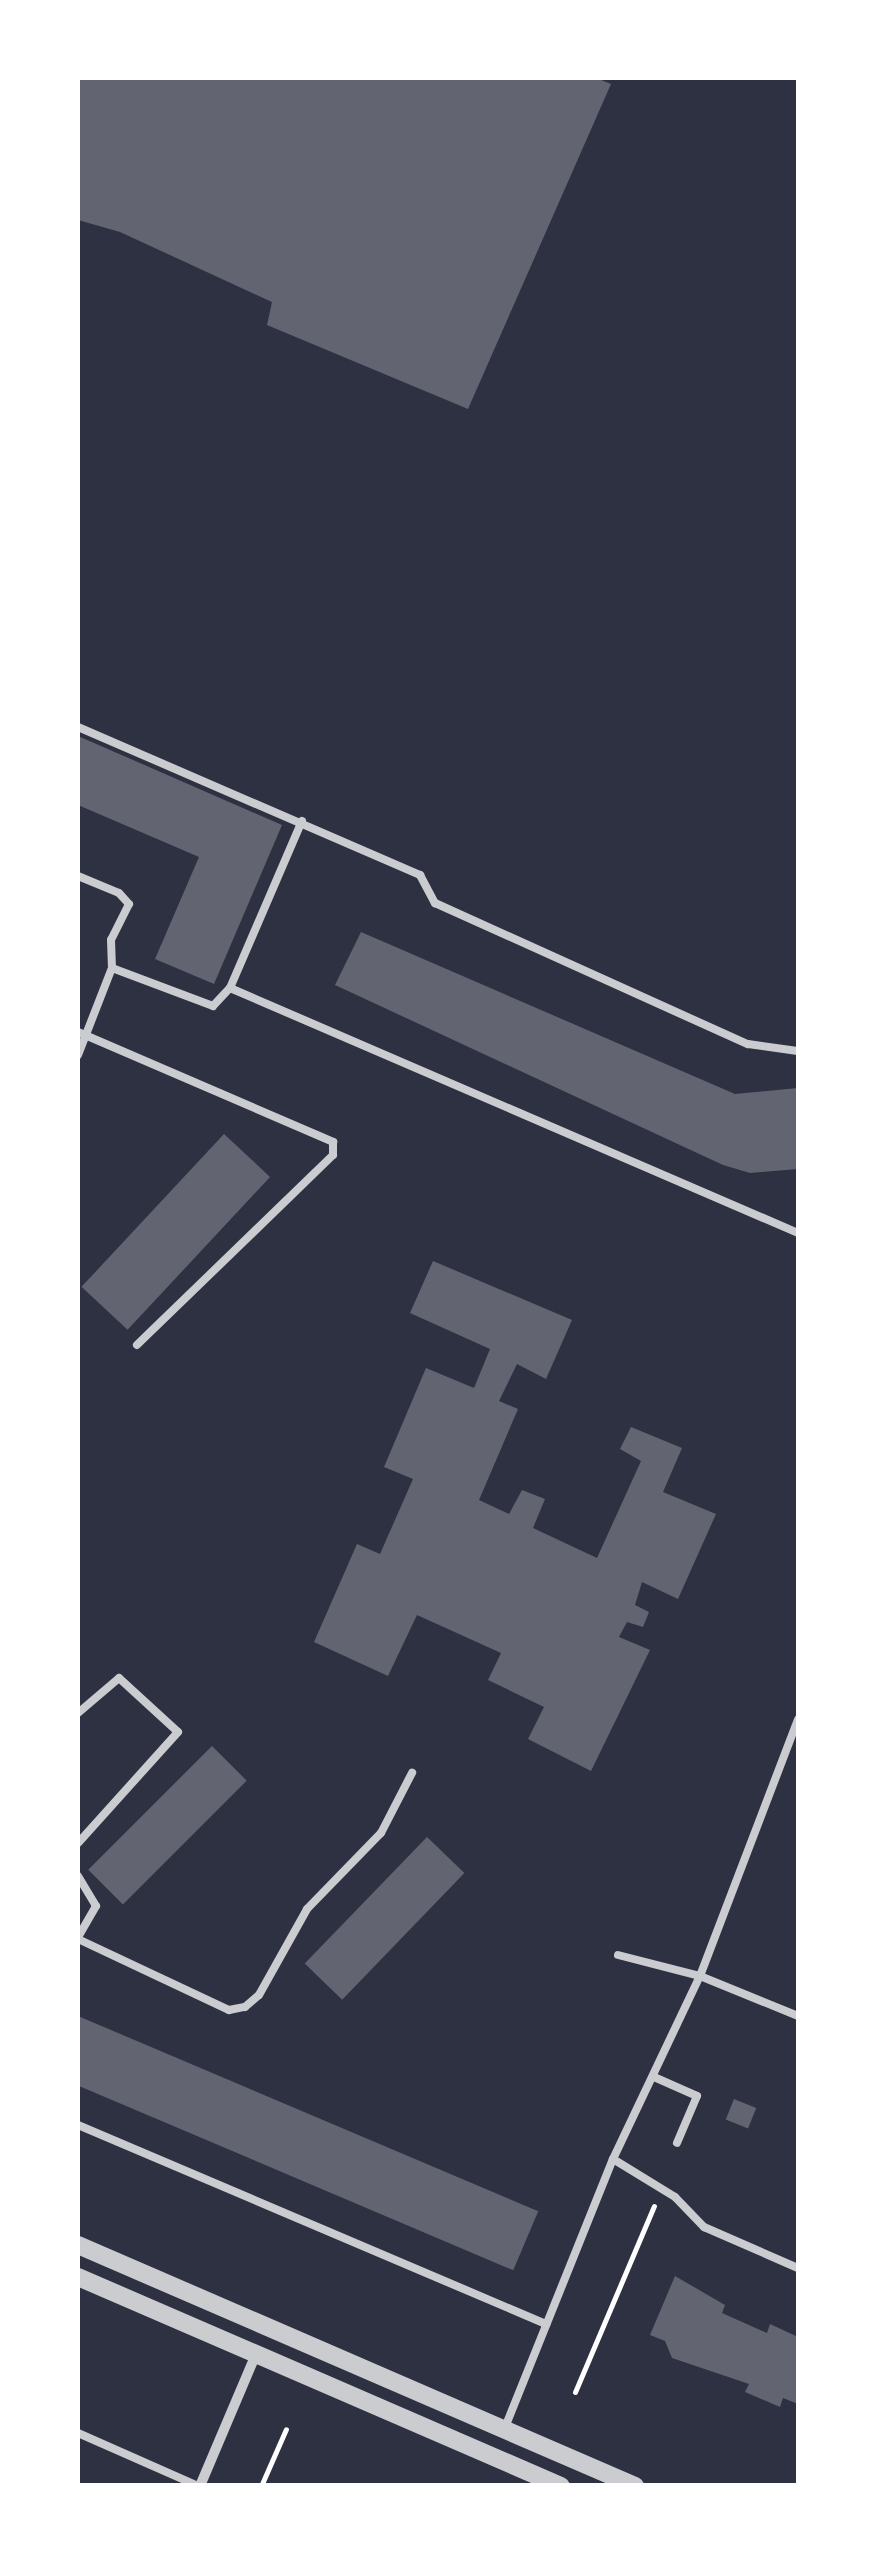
<!DOCTYPE html>
<html>
<head>
<meta charset="utf-8">
<style>
  body { margin:0 }
  #map { position:relative; width:876px; height:2563px; overflow:hidden; background:#2d3142; font-family:"Fira Sans",sans-serif }
  div>[style] { position:absolute }
  [style*='--x'] { left:calc(var(--x)*1px); top:calc(var(--y)*1px); width:calc(var(--w)*1px); rotate:calc(var(--a)*1deg) }
  .building>* { inset:0; background:#626471; transform-origin:0 0 }
  .path>* { height:5px; margin:-2.5px; padding:0 2.5px; transform-origin:2.5px; border-radius:2.5px; background:#fff }
  .service>* { height:8px; margin:-4px; padding:0 4px; transform-origin:4px; border-radius:4px; background:#caccd0 }
  .minor>* { height:10px; margin:-5px; padding:0 5px; transform-origin:5px; border-radius:5px; background:#caccd0 }
  .tertiary>* { height:18px; margin:-9px; padding:0 9px; transform-origin:9px; border-radius:9px; background:#caccd0 }
  span { translate:-50% -50%; white-space:nowrap; text-align:center; line-height:1.15; -webkit-text-stroke:10px #fff; paint-order:stroke }
  .frame { position:absolute; inset:0; border:80px solid #fff; pointer-events:none }
</style>
</head>
<body>
<div id="map">
  <div class="building">
    <div style="clip-path:polygon(78px 78px,596px 78px,611px 84px,468px 409px,267px 325px,272px 302px,120px 232px,78px 220px)"></div>
    <div style="clip-path:polygon(78px 736px,282px 825px,214px 984px,155px 959px,199px 857px,78px 805px)"></div>
    <div style="clip-path:polygon(361px 932px,735px 1094px,798px 1088px,798px 1169px,750px 1173px,723px 1165px,335px 985px)"></div>
    <div style="left:224px;top:1134px;width:63px;height:209px;rotate:43deg"></div>
    <div style="clip-path:polygon(433px 1261px,572px 1320px,546px 1379px,517px 1364px,499px 1401px,518px 1409px,479px 1500px,509px 1514px,522px 1490px,545px 1499px,533px 1528px,597px 1558px,641px 1461px,620px 1449px,631px 1427px,682px 1448px,663px 1492px,716px 1514px,678px 1599px,642px 1582px,635px 1605px,649px 1612px,643px 1627px,627px 1622px,619px 1637px,650px 1650px,591px 1771px,528px 1739px,544px 1707px,488px 1680px,501px 1653px,417px 1615px,388px 1676px,314px 1642px,357px 1544px,380px 1554px,413px 1479px,384px 1467px,426px 1368px,474px 1388px,490px 1349px,410px 1313px)"></div>
    <div style="left:212px;top:1746px;width:49px;height:175px;rotate:45deg"></div>
    <div style="left:427px;top:1837px;width:52px;height:176px;rotate:44deg"></div>
    <div style="left:78px;top:2016px;width:500px;height:64px;rotate:23deg"></div>
    <div style="left:734px;top:2099px;width:24px;height:22px;rotate:22deg"></div>
    <div style="clip-path:polygon(675px 2276px,725px 2305px,722px 2313px,767px 2333px,770px 2324px,798px 2337px,798px 2404px,783px 2398px,780px 2407px,745px 2392px,749px 2384px,672px 2358px,665px 2341px,650px 2335px)"></div>
  </div>
  <div class="path">
    <div style="--x:575;--y:2392;--w:202;--a:-67"></div>
    <div style="--x:261;--y:2486;--w:62;--a:-66.3"></div>
  </div>
  <div class="service">
    <div style="--x:78;--y:727;--w:373;--a:23.4"></div>
    <div style="--x:420;--y:875;--w:32;--a:62"></div>
    <div style="--x:435;--y:903;--w:343;--a:24.3"></div>
    <div style="--x:748;--y:1044;--w:50;--a:8"></div>
    <div style="--x:78;--y:876;--w:44;--a:22.5"></div>
    <div style="--x:119;--y:893;--w:15;--a:48"></div>
    <div style="--x:129;--y:904;--w:40;--a:116.6"></div>
    <div style="--x:111;--y:940;--w:28;--a:88"></div>
    <div style="--x:112;--y:968;--w:108;--a:20.6"></div>
    <div style="--x:213;--y:1006;--w:25;--a:-47"></div>
    <div style="--x:230;--y:988;--w:182;--a:-66.7"></div>
    <div style="--x:230;--y:988;--w:619;--a:23.33"></div>
    <div style="--x:78;--y:1032;--w:278;--a:23.3"></div>
    <div style="--x:333;--y:1142;--w:13;--a:90"></div>
    <div style="--x:333;--y:1155;--w:273;--a:135.9"></div>
    <div style="--x:78;--y:1055;--w:93;--a:-68.7"></div>
    <div style="--x:78;--y:1713;--w:54;--a:-40.5"></div>
    <div style="--x:119;--y:1678;--w:80;--a:42.5"></div>
    <div style="--x:178;--y:1732;--w:149;--a:132"></div>
    <div style="--x:78;--y:1876;--w:35;--a:59"></div>
    <div style="--x:96;--y:1906;--w:36;--a:120"></div>
    <div style="--x:78;--y:1939;--w:167;--a:25.2"></div>
    <div style="--x:229;--y:2010;--w:16;--a:-11"></div>
    <div style="--x:245;--y:2007;--w:18;--a:-41"></div>
    <div style="--x:259;--y:1995;--w:98;--a:-60.8"></div>
    <div style="--x:307;--y:1909;--w:106;--a:-45.8"></div>
    <div style="--x:381;--y:1833;--w:68;--a:-62.7"></div>
    <div style="--x:618;--y:1955;--w:85;--a:14.4"></div>
    <div style="--x:700;--y:1976;--w:106;--a:22.2"></div>
    <div style="--x:654;--y:2077;--w:47;--a:23.8"></div>
    <div style="--x:697;--y:2096;--w:51;--a:113.1"></div>
    <div style="--x:78;--y:2125;--w:509;--a:23.04"></div>
    <div style="--x:613;--y:2159;--w:73;--a:31.5"></div>
    <div style="--x:675;--y:2197;--w:42;--a:46"></div>
    <div style="--x:704;--y:2227;--w:103;--a:23.6"></div>
    <div style="--x:504;--y:2430;--w:292;--a:-68.1"></div>
    <div style="--x:613;--y:2159;--w:203;--a:-64.6"></div>
    <div style="--x:700;--y:1976;--w:275;--a:-69.1"></div>
    <div style="--x:78;--y:2433;--w:131;--a:23.8"></div>
  </div>
  <div class="minor">
    <div style="--x:200;--y:2486;--w:143;--a:-67"></div>
  </div>
  <div class="tertiary">
    <div style="--x:78;--y:2245;--w:607;--a:23.4"></div>
    <div style="--x:78;--y:2277;--w:526;--a:23.4"></div>
  </div>
  <div class="frame"></div>
</div>
</body>
</html>
